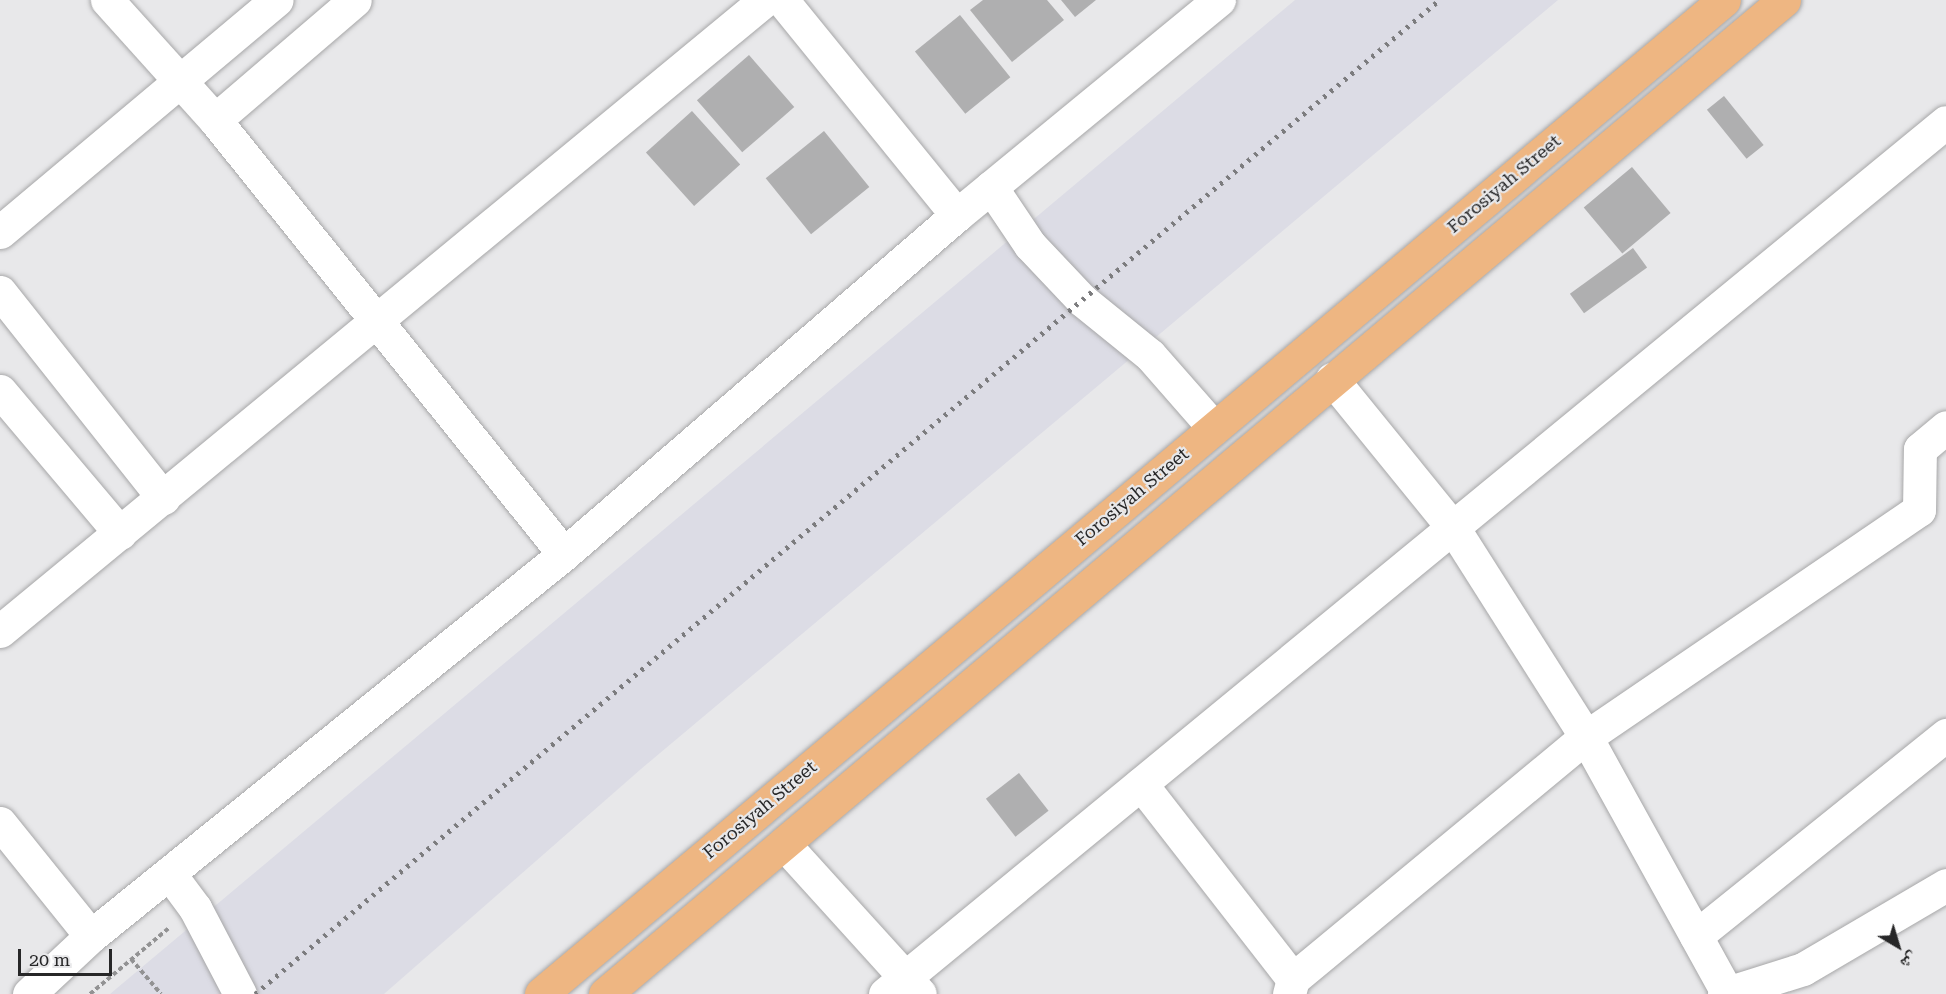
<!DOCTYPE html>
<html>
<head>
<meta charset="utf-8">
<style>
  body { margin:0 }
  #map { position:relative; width:1946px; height:994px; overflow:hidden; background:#e8e8ea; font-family:"Roboto Serif","Noto Naskh Arabic",serif }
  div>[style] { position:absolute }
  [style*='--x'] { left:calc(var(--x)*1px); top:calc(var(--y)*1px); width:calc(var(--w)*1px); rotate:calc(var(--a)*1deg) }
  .built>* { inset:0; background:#dcdce5 }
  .building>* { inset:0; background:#afafb0; transform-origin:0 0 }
  .path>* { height:4px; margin-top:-2px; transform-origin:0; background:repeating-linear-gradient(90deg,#929293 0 4.5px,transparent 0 7.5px) }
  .roads { filter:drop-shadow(0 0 2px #a7a7a8) drop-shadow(0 0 2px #a7a7a8) }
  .minor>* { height:33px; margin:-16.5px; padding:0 16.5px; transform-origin:16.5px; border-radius:16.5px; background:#fff }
  .major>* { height:33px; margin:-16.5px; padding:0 16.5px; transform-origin:16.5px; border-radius:16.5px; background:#eeb682 }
  .rail>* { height:4.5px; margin-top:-2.25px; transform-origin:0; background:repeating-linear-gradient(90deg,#7c7c7e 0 3px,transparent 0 9px) }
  span { translate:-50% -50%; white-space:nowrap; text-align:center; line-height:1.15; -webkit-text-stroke:4.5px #e8e8ea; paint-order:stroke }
  .street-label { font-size:18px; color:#272728 }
  .north { position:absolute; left:1868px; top:916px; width:60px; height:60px; -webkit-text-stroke:4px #e8e8ea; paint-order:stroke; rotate:142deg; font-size:16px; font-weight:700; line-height:24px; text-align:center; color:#272728 }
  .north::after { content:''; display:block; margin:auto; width:21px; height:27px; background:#272728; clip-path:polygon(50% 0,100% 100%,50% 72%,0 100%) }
  .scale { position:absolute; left:18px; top:949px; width:94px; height:27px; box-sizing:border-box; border:3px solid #272728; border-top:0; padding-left:8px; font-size:18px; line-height:21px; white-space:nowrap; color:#272728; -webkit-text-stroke:4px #e8e8ea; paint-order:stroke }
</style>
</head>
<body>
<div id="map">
  <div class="built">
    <div style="clip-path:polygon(1295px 0,1558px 0,641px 769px,384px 994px,110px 994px)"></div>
  </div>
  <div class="building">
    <div style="clip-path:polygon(983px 0,1047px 0,1064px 20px,1012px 62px,970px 10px)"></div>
    <div style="clip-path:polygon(1061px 0,1096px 0,1075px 17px)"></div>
    <div style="left:960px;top:15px;width:80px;height:58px;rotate:51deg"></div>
    <div style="left:749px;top:55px;width:69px;height:69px;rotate:49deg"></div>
    <div style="left:1724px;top:96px;width:63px;height:22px;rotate:51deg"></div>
    <div style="left:692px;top:111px;width:72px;height:62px;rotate:48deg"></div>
    <div style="left:824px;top:131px;width:72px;height:75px;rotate:51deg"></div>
    <div style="left:1632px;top:167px;width:60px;height:63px;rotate:50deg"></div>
    <div style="left:1633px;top:248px;width:24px;height:78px;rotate:54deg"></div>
    <div style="left:1019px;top:773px;width:48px;height:42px;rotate:52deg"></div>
  </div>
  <div class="path">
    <div style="--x:131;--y:959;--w:46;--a:49.4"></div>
    <div style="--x:90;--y:994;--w:104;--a:-39.9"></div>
  </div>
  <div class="roads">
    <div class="minor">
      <div style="--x:107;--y:0;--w:161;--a:48"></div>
      <div style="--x:215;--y:120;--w:557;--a:51.2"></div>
      <div style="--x:782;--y:0;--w:277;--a:50.9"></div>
      <div style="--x:215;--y:120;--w:184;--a:-40.6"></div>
      <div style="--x:991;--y:187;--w:70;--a:56.1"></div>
      <div style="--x:1030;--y:245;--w:76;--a:46.6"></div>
      <div style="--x:1082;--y:300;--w:87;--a:39"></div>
      <div style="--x:1150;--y:355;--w:97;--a:48.8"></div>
      <div style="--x:0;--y:232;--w:361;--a:-40"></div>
      <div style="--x:0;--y:292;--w:263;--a:51.6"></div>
      <div style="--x:1332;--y:379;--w:193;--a:50.9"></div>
      <div style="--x:1454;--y:529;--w:246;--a:57.6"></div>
      <div style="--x:1586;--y:737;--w:294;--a:61.1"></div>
      <div style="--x:0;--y:391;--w:186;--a:49.8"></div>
      <div style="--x:0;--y:631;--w:992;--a:-39.52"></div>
      <div style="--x:1141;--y:784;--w:247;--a:52.1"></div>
      <div style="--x:0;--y:823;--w:145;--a:51.2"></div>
      <div style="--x:784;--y:844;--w:202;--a:47.8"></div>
      <div style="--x:169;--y:873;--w:44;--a:53.4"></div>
      <div style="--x:195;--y:908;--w:97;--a:62.4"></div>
      <div style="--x:1696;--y:936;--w:321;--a:-38.8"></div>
      <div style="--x:29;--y:994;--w:85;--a:-43.1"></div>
      <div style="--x:91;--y:936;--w:608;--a:-38.92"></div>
      <div style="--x:564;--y:554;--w:519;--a:-40.78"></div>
      <div style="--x:957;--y:215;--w:339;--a:-39.4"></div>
      <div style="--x:885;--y:994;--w:1373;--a:-39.42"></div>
      <div style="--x:1289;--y:994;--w:16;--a:-75"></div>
      <div style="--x:1293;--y:979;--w:380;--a:-39.6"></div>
      <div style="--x:1586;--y:737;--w:403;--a:-34.3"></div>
      <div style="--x:1919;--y:510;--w:61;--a:-89.1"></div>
      <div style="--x:1920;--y:449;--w:34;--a:-40"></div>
      <div style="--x:1724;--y:994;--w:83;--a:-17.6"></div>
      <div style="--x:1803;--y:969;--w:166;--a:-30.4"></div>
    </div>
    <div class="major">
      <div style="--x:541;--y:994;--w:1545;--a:-40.04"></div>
      <div style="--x:605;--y:994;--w:1542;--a:-40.13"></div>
    </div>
  </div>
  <div class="rail">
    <div style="--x:255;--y:994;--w:1546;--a:-40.01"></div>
  </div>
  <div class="street-label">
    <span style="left:1504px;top:184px;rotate:-40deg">Forosiyah Street</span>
    <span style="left:1132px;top:497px;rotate:-40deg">Forosiyah Street</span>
    <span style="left:760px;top:810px;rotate:-40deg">Forosiyah Street</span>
  </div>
  <div class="north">ش</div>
  <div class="scale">20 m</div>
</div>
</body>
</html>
